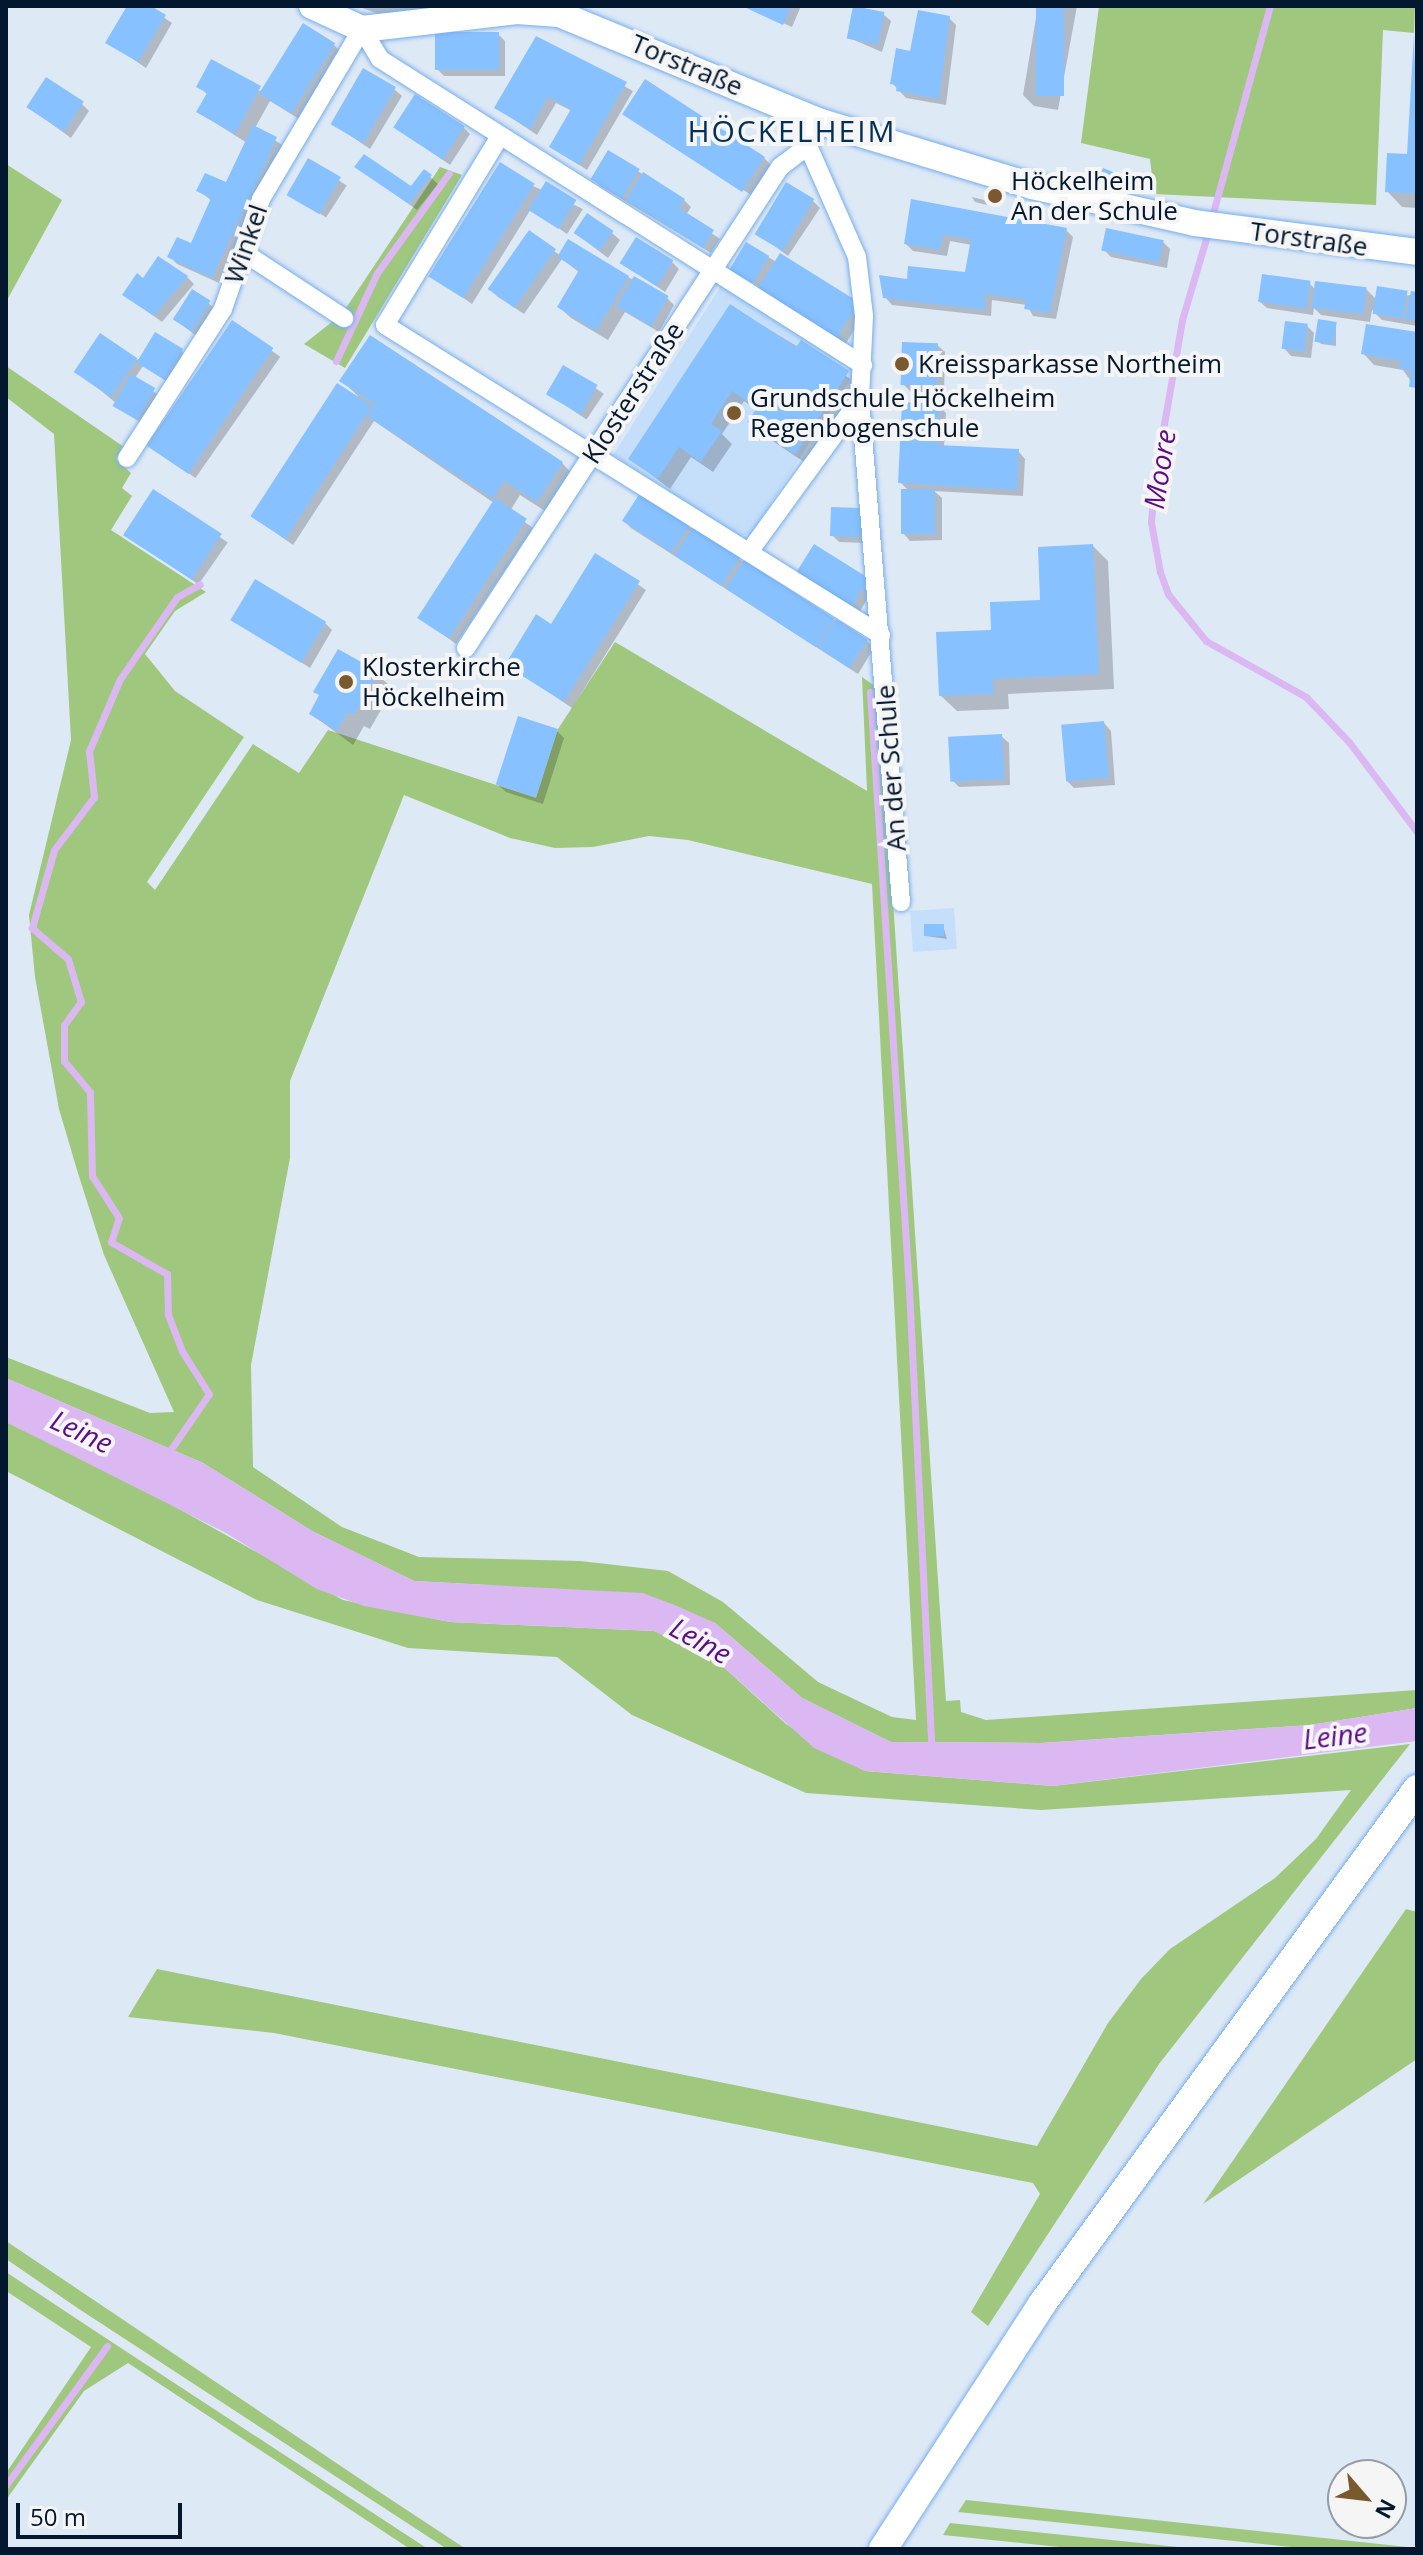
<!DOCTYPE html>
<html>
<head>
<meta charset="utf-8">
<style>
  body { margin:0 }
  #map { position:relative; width:1423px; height:2555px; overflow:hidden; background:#dee9f6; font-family:"Open Sans",sans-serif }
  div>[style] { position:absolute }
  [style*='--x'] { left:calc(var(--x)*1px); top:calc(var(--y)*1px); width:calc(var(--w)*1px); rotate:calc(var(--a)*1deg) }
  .built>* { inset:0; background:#c5defa; transform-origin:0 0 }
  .green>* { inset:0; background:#a0c77e }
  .water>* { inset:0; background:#dbb8f2 }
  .shadow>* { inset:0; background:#0003; transform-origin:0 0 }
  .stream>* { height:7px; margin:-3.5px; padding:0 3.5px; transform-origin:3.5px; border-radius:3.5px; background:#dbb8f2 }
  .building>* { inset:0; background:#88c1ff; transform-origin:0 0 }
  .roads { filter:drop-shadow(0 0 2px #76aeeb) drop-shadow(0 0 2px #76aeeb) }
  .street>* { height:18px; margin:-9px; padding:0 9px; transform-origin:9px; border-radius:9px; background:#fff }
  .secondary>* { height:26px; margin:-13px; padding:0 13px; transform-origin:13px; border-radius:13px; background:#fff }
  .primary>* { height:28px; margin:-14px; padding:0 14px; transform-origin:14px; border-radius:14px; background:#fff }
  .dots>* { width:22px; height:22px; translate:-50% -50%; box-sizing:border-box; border:4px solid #f5f5f5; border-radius:50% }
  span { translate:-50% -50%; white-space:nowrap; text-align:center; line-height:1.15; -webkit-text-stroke:8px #f5f5f5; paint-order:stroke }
  .street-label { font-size:26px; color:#03182f }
  .poi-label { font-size:26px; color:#03182f }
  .left { translate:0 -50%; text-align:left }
  .water-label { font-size:28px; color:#5e0c83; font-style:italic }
  .quarter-label { font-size:30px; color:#033058; letter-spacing:2px }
  .frame { position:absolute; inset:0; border:8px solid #03182f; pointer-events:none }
  .north { position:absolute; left:1327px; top:2459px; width:80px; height:80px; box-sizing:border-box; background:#f5f5f5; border:2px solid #949da6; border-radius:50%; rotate:118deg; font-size:22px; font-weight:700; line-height:32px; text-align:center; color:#03182f }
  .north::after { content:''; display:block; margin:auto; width:28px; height:36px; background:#7a592f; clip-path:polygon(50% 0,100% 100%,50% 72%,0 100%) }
  .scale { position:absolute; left:16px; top:2503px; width:166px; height:36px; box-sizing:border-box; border:4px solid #03182f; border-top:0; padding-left:10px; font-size:24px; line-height:28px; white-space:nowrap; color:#03182f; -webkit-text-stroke:6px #f5f5f5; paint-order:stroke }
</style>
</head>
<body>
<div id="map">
  <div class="built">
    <div style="clip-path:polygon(721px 286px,856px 371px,751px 534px,740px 536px,613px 455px)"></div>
    <div style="left:954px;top:908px;width:41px;height:44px;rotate:86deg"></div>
  </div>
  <div class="green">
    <div style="clip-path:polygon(1099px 6px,1415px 6px,1414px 33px,1383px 30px,1376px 205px,1154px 194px,1150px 159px,1081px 143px)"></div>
    <div style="clip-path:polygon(6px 164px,62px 200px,6px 302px)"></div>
    <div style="clip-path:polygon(440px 167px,462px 175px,345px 368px,304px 344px,342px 314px)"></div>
    <div style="clip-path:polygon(evenodd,6px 366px,124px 447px,116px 459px,131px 473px,122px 488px,132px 496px,111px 530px,206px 592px,175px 611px,145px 654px,175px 691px,244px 737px,147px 882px,155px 890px,253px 744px,299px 773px,328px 730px,536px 798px,558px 729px,615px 642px,867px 791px,862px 677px,879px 689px,946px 1701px,960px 1700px,961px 1712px,986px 1720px,1417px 1690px,1417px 1708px,1310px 1725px,1041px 1743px,891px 1742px,802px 1698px,715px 1623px,488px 1585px,414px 1581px,312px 1531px,203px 1463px,6px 1378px,6px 1357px,150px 1413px,174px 1412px,104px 1255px,77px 1170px,59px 1109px,35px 977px,29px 915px,71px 740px,54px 434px,6px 397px,6px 366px,404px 795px,510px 838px,555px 848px,593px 847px,649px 836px,688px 840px,872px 884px,916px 1720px,892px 1717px,818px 1682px,723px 1602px,668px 1571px,580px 1561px,419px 1557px,342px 1527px,253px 1467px,251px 1365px,290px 1158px,290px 1081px,404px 795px)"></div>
    <div style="clip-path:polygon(6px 1422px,125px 1479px,343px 1600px,450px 1622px,654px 1631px,684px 1643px,718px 1662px,786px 1724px,865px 1771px,1053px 1786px,1410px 1744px,1159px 2064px,988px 2326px,971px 2312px,1040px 2194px,1033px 2183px,274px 2033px,128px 2017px,157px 1969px,1037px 2146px,1108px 2023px,1141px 1979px,1170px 1949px,1275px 1878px,1316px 1839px,1351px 1790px,1041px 1810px,806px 1793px,632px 1715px,557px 1657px,408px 1648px,257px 1600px,6px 1471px)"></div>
    <div style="clip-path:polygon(1406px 1909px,1417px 1912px,1417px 2059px,1203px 2204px)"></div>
    <div style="clip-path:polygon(6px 2241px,381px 2493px,466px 2549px,447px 2549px,79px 2309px,6px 2259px)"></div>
    <div style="clip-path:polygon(6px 2272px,95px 2331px,428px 2549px,410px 2549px,128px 2363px,84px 2391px,6px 2500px,6px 2473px,91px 2347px,6px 2291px)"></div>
    <div style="clip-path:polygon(966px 2500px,1417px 2548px,1417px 2549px,1310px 2549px,958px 2512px)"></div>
    <div style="clip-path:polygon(950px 2523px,1197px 2549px,1079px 2549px,943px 2535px)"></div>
  </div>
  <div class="water">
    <div style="clip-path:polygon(6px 1378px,203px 1463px,312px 1531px,414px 1581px,643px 1593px,677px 1606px,715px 1623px,802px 1698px,891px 1742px,1041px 1743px,1310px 1725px,1417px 1708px,1417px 1741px,1053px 1786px,865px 1771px,814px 1748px,718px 1662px,654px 1631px,450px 1622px,364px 1606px,317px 1589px,226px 1533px,6px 1422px)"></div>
  </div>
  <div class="shadow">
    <div style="clip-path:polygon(129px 6px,147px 6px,172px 23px,146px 68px,108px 42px)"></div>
    <div style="clip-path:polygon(357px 6px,427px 6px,427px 9px,381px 15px)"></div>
    <div style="clip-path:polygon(744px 6px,801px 6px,792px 27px)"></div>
    <div style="clip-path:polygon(1038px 6px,1077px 6px,1058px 110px,1034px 106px,1023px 95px)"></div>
    <div style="clip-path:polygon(883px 14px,891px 21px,882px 52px,847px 37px)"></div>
    <div style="clip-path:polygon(949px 18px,956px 25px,946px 105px,906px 98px,892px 83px,912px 53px)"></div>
    <div style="clip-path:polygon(498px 34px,505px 41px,505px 76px,444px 76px,437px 69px)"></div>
    <div style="clip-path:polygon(1416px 35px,1417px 35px,1417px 208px,1402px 207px,1387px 191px,1409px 156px)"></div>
    <div style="clip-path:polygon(537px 38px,633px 91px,587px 170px,552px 147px,572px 111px,556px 103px,537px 135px,497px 108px)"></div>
    <div style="clip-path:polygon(334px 45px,341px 52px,299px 119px,270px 101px,255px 128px,284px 146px,219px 283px,177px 264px,170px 257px,192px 246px,212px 201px,199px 191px,227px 185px,247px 143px,198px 112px,208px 95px,199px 86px,263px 91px)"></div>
    <div style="clip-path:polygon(394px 89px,402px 96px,370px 149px,333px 124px)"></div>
    <div style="clip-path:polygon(82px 104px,89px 111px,71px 138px,28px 107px)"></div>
    <div style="clip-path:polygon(626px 114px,764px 158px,771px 165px,751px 195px)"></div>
    <div style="clip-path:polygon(396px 127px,463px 127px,470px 134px,450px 165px)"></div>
    <div style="clip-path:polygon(609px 153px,684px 200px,691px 207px,686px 215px,720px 239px,711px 253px,600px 186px,593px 179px)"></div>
    <div style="left:309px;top:161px;width:45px;height:38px;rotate:33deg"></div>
    <div style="clip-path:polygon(357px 167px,411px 189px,425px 172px,438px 184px,417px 210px)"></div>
    <div style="clip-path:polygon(1117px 176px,1117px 186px,1102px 178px)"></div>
    <div style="clip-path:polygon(533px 186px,583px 209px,567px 234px,531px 209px,472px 304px,432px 276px)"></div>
    <div style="clip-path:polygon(972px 197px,984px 200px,987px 205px,975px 202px)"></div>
    <div style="clip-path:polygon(813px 201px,820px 208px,788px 256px,756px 232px)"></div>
    <div style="clip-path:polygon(913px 202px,1066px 230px,1073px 237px,1056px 319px,1033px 316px,1027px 305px,992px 300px,991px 316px,892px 305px,885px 297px,908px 281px,967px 274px,972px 245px,950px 241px,947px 256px,913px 251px,906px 244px)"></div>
    <div style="clip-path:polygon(529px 233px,561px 256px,628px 277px,667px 298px,674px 305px,659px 332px,625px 312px,608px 340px,571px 318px,559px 307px,580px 273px,562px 259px,524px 314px,498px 297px,491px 290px)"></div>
    <div style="clip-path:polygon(575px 233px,612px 233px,620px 240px,608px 258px)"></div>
    <div style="clip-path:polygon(1163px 242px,1170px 249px,1167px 268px,1111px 257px,1103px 249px)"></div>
    <div style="clip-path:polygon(768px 257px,865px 312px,845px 345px,731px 268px)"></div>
    <div style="clip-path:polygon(672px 262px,679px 269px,665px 292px,623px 263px)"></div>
    <div style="clip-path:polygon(187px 277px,194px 284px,162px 322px,125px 295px,144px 281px)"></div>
    <div style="clip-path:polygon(1309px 283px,1316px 290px,1366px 289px,1377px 300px,1417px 294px,1417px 326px,1382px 320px,1372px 310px,1370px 322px,1321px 315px,1314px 308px,1313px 315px,1267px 308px,1259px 301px)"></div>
    <div style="left:193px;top:292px;width:30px;height:33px;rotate:37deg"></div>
    <div style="clip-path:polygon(730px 306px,859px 384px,807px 464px,761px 433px,750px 422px,757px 410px,744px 401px,722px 434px,732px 444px,713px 472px,691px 457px,670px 489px,631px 459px)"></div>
    <div style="left:232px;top:323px;width:59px;height:148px;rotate:35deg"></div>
    <div style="clip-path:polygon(1336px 324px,1336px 346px,1321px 344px,1318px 341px)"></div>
    <div style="clip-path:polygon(1307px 326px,1314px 333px,1311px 358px,1291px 356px,1284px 348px)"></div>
    <div style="clip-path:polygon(1417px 334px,1417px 390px,1403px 370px,1374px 365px,1363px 353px)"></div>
    <div style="clip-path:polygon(937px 345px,945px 352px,944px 392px,911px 392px,903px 384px)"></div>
    <div style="clip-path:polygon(181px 351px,189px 358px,172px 385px,143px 366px,135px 378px,161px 397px,144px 426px,77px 371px)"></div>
    <div style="left:564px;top:367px;width:48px;height:31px;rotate:34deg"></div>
    <div style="clip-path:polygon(342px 381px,562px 463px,577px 479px,553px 516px,520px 495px,510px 511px,533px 528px,456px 644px,420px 617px,494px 503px,374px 421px,293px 545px,252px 516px,358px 396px)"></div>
    <div style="clip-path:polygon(939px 406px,946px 413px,944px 447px,1018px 451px,1025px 459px,1023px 496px,934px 491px,942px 498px,942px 540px,910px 541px,903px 533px,909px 491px,900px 482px)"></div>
    <div style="left:154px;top:491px;width:90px;height:51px;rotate:35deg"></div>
    <div style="clip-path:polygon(641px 496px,867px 641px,874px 648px,858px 674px,631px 528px,624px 521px)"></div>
    <div style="clip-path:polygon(860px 510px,867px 543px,839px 542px,832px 535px)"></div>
    <div style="clip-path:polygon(814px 546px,875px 587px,858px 614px,804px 581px)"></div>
    <div style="clip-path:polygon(1093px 546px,1108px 561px,1114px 689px,1008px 694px,1009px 709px,957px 711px,941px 696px,993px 632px,1042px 602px)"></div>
    <div style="clip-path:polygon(596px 556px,646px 590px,572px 708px,507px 664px,551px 626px)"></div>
    <div style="clip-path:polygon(233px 619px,325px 623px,332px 630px,310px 668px)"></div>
    <div style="clip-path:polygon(377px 674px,393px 689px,370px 729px,364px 726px,353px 745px,311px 714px)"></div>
    <div style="clip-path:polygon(1104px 723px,1111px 731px,1115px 785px,1074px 788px,1067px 781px)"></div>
    <div style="clip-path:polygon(557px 731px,564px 738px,543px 804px,506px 792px,498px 785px)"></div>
    <div style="clip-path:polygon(1001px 736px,1009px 743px,1010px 785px,959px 787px,952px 780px)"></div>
    <div style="clip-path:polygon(943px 926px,947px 939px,926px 936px)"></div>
  </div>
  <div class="stream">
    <div style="--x:1211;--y:220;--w:222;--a:-74.6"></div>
    <div style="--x:1208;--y:232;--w:92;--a:106.5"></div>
    <div style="--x:1182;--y:320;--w:158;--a:99.8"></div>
    <div style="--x:1155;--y:476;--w:46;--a:95"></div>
    <div style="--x:1151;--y:522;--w:51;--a:79.8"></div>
    <div style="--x:1160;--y:572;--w:23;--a:70"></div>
    <div style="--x:1168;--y:594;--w:60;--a:51"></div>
    <div style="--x:1206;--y:641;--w:115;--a:29.2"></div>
    <div style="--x:1306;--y:697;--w:62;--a:46.3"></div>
    <div style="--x:1349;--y:742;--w:113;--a:52.9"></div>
    <div style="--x:336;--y:361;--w:97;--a:-65"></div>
    <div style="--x:377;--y:273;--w:123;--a:-54.2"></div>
    <div style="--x:870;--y:692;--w:598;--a:86.26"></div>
    <div style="--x:909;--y:1289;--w:464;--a:87.2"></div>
    <div style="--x:167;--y:1455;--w:74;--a:-55.5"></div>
    <div style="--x:209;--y:1394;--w:51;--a:-122.1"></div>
    <div style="--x:182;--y:1351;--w:40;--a:-111"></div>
    <div style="--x:168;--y:1314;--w:40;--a:-91.4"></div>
    <div style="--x:167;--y:1274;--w:64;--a:-150.3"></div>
    <div style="--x:111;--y:1242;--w:25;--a:-72"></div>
    <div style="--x:119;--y:1218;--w:50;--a:-122.7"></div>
    <div style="--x:92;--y:1176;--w:84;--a:-91.4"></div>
    <div style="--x:90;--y:1092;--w:40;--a:-130"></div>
    <div style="--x:64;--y:1061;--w:36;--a:-90"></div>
    <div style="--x:64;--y:1025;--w:29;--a:-54"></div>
    <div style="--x:81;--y:1002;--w:45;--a:-106.8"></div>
    <div style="--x:68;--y:959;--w:48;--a:-139.3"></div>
    <div style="--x:32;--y:928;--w:81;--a:-74.2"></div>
    <div style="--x:54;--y:850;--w:66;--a:-53"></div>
    <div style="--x:94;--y:797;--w:46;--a:-96.2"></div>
    <div style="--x:89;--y:751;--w:78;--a:-66.7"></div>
    <div style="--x:120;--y:679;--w:100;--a:-55.2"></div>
    <div style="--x:177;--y:597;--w:26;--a:-29"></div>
    <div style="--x:6;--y:2485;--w:172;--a:-54"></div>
  </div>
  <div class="building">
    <div style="clip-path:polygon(127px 6px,151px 6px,166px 15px,138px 62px,105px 43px)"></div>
    <div style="clip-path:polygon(742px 6px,791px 6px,783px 25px)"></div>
    <div style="left:853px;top:6px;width:32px;height:33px;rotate:11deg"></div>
    <div style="left:1036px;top:6px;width:28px;height:90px"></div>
    <div style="clip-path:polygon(918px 10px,950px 16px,939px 99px,896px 91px,897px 85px,890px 84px,896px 48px,910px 51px)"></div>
    <div style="left:303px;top:23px;width:38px;height:83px;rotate:32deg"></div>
    <div style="left:435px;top:32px;width:64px;height:38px"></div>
    <div style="clip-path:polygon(1414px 33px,1417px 194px,1385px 192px,1387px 153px,1407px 154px)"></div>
    <div style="clip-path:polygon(536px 36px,627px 82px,579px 165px,549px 147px,571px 109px,548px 97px,530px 129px,494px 108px)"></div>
    <div style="clip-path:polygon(211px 59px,261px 86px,235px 134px,196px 112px,207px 93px,196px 87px)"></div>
    <div style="left:363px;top:68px;width:38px;height:65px;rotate:30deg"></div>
    <div style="left:46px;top:77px;width:45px;height:36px;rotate:33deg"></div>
    <div style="left:645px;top:79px;width:143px;height:42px;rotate:33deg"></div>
    <div style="left:415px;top:94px;width:59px;height:40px;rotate:33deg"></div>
    <div style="clip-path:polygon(253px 125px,277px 137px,212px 278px,167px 257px,177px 237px,191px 243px,211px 198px,196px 191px,205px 173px,226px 182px)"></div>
    <div style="left:608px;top:150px;width:37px;height:34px;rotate:31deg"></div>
    <div style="clip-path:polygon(364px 154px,411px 186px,424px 169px,432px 175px,409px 204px,354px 167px)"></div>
    <div style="left:308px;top:158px;width:38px;height:43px;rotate:30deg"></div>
    <div style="left:500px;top:162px;width:41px;height:135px;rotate:32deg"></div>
    <div style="left:1103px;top:168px;width:16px;height:12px;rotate:22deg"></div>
    <div style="clip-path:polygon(643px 172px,685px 199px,679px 208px,714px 230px,703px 248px,626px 200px)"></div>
    <div style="left:546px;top:181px;width:36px;height:34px;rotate:32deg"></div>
    <div style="left:786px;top:182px;width:33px;height:61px;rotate:31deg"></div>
    <div style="clip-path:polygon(911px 199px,1067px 228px,1050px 313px,1024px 309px,1026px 300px,986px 294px,984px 310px,883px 298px,879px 275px,907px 279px,908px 266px,965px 272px,971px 239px,943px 235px,940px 250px,904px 244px)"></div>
    <div style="left:587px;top:213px;width:32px;height:24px;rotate:34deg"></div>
    <div style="left:1106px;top:228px;width:59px;height:23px;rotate:12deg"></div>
    <div style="left:529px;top:230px;width:33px;height:72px;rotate:35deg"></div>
    <div style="left:636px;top:237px;width:44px;height:31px;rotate:32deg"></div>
    <div style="clip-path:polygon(568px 239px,629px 276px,596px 331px,557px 307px,579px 270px,557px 257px)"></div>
    <div style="left:746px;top:242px;width:27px;height:32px;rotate:31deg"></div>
    <div style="left:780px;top:253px;width:93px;height:43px;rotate:32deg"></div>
    <div style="clip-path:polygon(158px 256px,188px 276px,154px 316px,122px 295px,137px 273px,143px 278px)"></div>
    <div style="left:1262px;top:274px;width:49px;height:28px;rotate:8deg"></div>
    <div style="left:634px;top:276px;width:40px;height:35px;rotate:30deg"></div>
    <div style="left:1315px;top:281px;width:52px;height:27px;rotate:7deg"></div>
    <div style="left:1377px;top:286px;width:31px;height:28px;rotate:9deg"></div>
    <div style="left:192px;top:289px;width:22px;height:36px;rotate:32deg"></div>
    <div style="clip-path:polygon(1411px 291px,1417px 292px,1417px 321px,1405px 319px)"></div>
    <div style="clip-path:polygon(730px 304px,796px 347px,801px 340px,849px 371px,795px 454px,747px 422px,757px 408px,732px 391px,711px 424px,722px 431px,701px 462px,679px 447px,658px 479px,628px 459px)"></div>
    <div style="left:1318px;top:319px;width:19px;height:23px;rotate:9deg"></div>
    <div style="left:232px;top:320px;width:50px;height:152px;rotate:34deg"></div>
    <div style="left:1285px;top:321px;width:23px;height:28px;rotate:7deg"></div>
    <div style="clip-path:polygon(1366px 324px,1417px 332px,1417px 388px,1409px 387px,1411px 371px,1400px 369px,1401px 361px,1361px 354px)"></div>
    <div style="left:155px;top:332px;width:33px;height:36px;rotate:31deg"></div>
    <div style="left:100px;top:333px;width:45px;height:47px;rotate:34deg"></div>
    <div style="clip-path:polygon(370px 335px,563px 462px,537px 502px,504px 481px,493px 499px,367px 416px,375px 404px,339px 381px)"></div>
    <div style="left:902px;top:342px;width:36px;height:43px;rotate:2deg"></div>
    <div style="left:563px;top:365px;width:40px;height:34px;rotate:30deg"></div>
    <div style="left:131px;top:374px;width:28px;height:37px;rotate:30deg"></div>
    <div style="left:337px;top:383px;width:42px;height:159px;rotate:33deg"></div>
    <div style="clip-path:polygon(902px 402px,940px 404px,938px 445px,1019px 449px,1017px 490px,898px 483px)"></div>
    <div style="left:153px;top:489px;width:82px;height:55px;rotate:33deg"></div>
    <div style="left:901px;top:489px;width:34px;height:45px"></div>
    <div style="left:640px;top:493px;width:59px;height:33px;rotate:33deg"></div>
    <div style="left:495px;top:498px;width:38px;height:143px;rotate:33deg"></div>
    <div style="left:831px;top:507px;width:30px;height:29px;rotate:2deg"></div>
    <div style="left:693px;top:527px;width:56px;height:34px;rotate:33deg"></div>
    <div style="left:814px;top:544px;width:65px;height:36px;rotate:32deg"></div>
    <div style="clip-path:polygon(1093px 544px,1099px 674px,993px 679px,994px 694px,939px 696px,936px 632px,991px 630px,990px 602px,1040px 600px,1038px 547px)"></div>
    <div style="clip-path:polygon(595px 553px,640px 581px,564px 702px,505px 665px,536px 614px,551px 624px)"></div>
    <div style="left:744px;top:560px;width:108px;height:34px;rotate:33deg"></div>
    <div style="left:255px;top:579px;width:83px;height:48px;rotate:31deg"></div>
    <div style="left:836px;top:619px;width:38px;height:34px;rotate:33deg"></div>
    <div style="clip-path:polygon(338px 649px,379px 672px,354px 715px,348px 712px,337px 731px,309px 714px,319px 695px,313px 692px)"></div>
    <div style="left:518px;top:716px;width:42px;height:72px;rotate:18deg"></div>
    <div style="left:1104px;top:721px;width:57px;height:43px;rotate:85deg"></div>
    <div style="left:1002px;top:734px;width:45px;height:54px;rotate:87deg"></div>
    <div style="left:944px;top:924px;width:12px;height:20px;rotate:90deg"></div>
  </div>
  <div class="roads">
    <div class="street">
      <div style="--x:818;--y:121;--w:27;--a:112"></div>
      <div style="--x:808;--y:146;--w:121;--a:66.2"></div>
      <div style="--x:857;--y:257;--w:59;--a:83.2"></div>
      <div style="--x:864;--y:316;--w:83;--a:92.8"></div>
      <div style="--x:860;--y:399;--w:505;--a:85.34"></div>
      <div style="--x:500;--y:136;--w:221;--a:121.3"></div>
      <div style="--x:385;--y:325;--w:585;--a:32.01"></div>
      <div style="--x:243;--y:252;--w:121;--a:33.2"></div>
      <div style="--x:127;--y:458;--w:177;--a:-57.2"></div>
      <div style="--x:223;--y:309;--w:116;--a:-70.9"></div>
      <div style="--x:261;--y:199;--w:198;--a:-59.3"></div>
      <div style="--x:362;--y:29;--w:35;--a:59"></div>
      <div style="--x:380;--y:59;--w:572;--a:32.36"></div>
      <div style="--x:749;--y:552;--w:189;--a:-54"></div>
      <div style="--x:466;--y:648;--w:574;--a:-56.86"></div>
      <div style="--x:780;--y:167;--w:35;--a:-37"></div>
    </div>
    <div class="secondary">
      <div style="--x:312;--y:6;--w:55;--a:24.7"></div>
      <div style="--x:362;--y:29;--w:156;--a:-6.6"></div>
      <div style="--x:517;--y:11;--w:42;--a:4.1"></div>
      <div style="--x:559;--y:14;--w:280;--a:22.4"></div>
      <div style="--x:818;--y:121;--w:224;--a:16.9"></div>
      <div style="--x:1032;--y:186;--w:167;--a:12.8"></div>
      <div style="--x:1195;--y:223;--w:224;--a:7.4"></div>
    </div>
    <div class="primary">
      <div style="--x:883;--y:2549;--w:292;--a:-57"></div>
      <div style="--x:1042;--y:2304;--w:637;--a:-53.94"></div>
    </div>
  </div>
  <div class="dots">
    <div style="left:995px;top:196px;background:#7a592f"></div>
    <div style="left:902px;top:364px;background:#7a592f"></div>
    <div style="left:734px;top:413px;background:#7a592f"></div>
    <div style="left:346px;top:682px;background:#7a592f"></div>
  </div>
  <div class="street-label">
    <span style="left:687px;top:65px;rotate:23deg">Torstraße</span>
    <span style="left:1309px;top:239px;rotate:8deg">Torstraße</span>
    <span style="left:246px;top:244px;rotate:-71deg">Winkel</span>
    <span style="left:633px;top:393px;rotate:-57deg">Klosterstraße</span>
    <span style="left:891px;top:768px;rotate:-94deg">An der Schule</span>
  </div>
  <div class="poi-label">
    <span class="left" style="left:1011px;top:196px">Höckelheim<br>An der Schule</span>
    <span class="left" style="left:918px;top:364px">Kreissparkasse Northeim</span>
    <span class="left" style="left:750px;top:413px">Grundschule Höckelheim<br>Regenbogenschule</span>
    <span class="left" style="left:362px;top:682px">Klosterkirche<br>Höckelheim</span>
  </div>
  <div class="water-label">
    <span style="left:1159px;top:469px;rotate:-81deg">Moore</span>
    <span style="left:82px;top:1431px;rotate:25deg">Leine</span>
    <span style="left:701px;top:1640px;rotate:29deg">Leine</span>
    <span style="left:1335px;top:1735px;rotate:-7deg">Leine</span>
  </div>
  <div class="quarter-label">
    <span style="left:792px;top:131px">HÖCKELHEIM</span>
  </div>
  <div class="frame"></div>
  <div class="north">N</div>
  <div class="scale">50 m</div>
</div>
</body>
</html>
